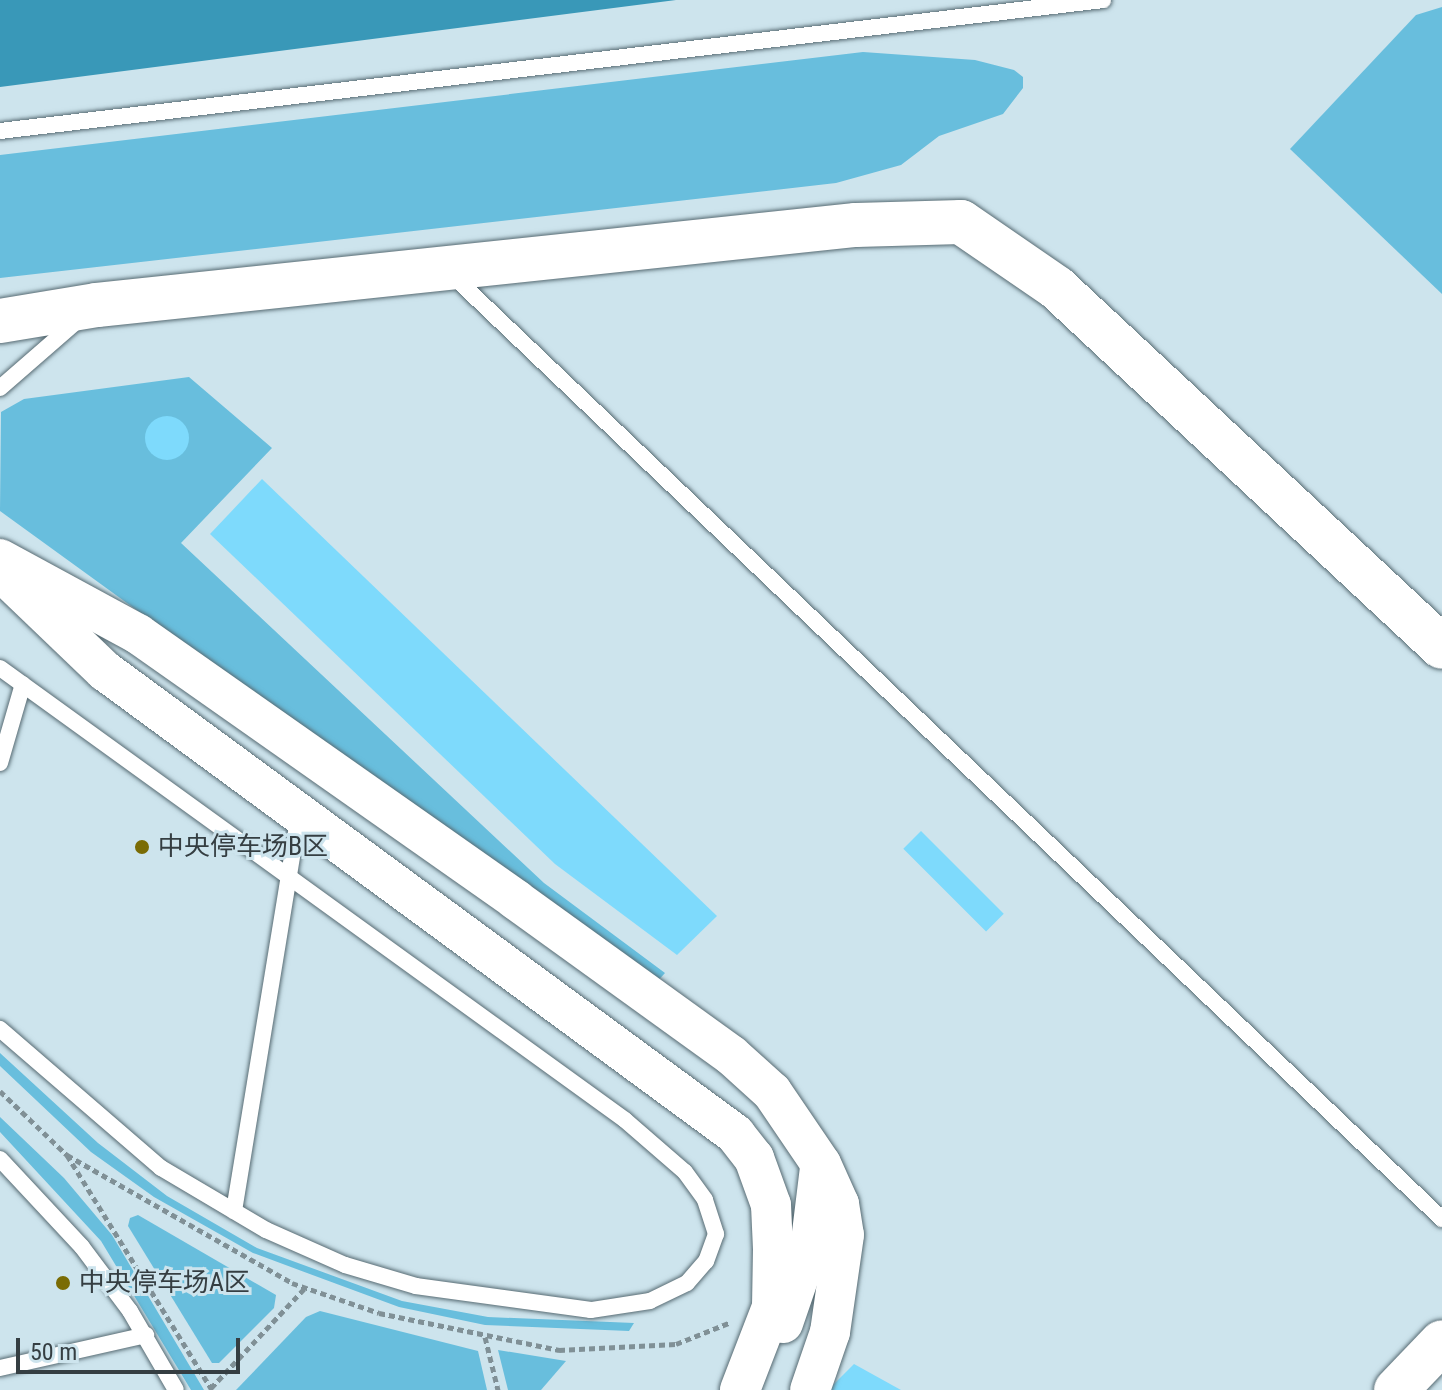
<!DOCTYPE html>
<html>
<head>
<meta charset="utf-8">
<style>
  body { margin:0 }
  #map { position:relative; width:1442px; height:1390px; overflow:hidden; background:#cde4ed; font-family:"Roboto Condensed","Noto Sans SC",sans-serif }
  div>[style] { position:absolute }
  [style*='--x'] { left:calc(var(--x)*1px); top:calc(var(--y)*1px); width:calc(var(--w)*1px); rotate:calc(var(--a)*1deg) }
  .green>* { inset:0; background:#68bedd }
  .water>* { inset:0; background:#3998b8 }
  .building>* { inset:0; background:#7edafc; transform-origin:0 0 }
  .round { border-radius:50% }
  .path>* { height:5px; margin-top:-2.5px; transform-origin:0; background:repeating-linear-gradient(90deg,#809096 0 6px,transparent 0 10px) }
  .roads { filter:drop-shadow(0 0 2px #576b73) drop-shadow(0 0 2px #576b73) }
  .service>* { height:16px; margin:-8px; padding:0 8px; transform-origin:8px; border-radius:8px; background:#fff }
  .tertiary>* { height:40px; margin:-20px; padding:0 20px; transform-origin:20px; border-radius:20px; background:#fff }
  .secondary>* { height:44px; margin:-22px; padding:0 22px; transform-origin:22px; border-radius:22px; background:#fff }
  .dots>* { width:22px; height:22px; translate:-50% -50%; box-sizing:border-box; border:4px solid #cde4ed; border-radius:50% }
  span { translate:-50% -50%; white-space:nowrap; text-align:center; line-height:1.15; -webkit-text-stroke:6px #cde4ed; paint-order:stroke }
  .poi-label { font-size:26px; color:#353e42 }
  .left { translate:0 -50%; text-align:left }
  .scale { position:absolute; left:16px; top:1338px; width:224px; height:36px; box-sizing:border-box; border:4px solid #353e42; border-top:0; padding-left:10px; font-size:24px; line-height:28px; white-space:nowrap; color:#353e42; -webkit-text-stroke:6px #cde4ed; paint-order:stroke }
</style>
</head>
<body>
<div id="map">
  <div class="green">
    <div style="clip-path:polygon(1442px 7px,1442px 294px,1290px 149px,1416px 15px)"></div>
    <div style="clip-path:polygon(863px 52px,975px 60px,1014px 70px,1023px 77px,1023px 88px,1003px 114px,939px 136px,901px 165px,836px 183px,0 278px,0 155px)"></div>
    <div style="clip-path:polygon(189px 377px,272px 448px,181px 543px,544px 883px,665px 973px,654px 985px,0 511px,1px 412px,24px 399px)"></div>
    <div style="clip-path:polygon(0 1053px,98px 1143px,167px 1196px,257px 1248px,402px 1301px,488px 1317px,634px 1323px,629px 1331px,485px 1325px,399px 1307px,253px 1253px,154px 1197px,91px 1152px,0 1066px)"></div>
    <div style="clip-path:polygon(0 1117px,64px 1178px,112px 1235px,204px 1390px,191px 1390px,101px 1241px,0 1132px)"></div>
    <div style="clip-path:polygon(138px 1215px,276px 1295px,274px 1308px,219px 1363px,212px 1363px,128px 1226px,130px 1218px)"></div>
    <div style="clip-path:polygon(320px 1311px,478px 1351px,487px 1390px,236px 1390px,306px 1317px)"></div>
    <div style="clip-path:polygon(498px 1350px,566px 1361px,541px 1390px,508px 1390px)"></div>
  </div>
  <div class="water">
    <div style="clip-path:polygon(0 0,676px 0,0 87px)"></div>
  </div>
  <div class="building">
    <div class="round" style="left:145px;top:416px;width:44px;height:44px"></div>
    <div style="clip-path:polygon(262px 479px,717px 916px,677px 955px,555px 864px,210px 534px)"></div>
    <div style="left:921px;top:831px;width:117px;height:25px;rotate:45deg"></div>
    <div style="clip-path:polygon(854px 1364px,901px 1390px,828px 1390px)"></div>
  </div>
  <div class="path">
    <div style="--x:0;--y:1091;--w:93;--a:43.7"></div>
    <div style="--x:67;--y:1155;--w:276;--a:58.3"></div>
    <div style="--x:67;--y:1155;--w:259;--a:29.6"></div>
    <div style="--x:292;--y:1283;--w:92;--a:19"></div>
    <div style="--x:379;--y:1313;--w:184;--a:11.6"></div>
    <div style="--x:559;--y:1350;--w:117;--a:-2.9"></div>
    <div style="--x:676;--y:1344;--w:59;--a:-21.8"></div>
    <div style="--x:485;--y:1337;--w:55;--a:76.2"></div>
    <div style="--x:211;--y:1388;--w:137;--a:-46.8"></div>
  </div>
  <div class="roads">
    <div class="service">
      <div style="--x:0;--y:131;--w:1111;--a:-6.77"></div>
      <div style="--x:450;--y:273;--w:1371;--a:43.64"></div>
      <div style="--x:0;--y:388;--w:102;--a:-41"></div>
      <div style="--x:0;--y:668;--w:771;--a:35.87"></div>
      <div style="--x:625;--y:1120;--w:79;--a:40.9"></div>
      <div style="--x:685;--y:1172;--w:34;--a:54"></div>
      <div style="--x:705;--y:1200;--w:36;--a:72"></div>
      <div style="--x:716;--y:1234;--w:29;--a:110"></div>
      <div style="--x:706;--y:1261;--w:29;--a:131"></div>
      <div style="--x:687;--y:1283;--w:41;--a:154.1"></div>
      <div style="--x:650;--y:1301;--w:60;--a:171.3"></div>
      <div style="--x:591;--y:1310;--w:177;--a:-172.2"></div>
      <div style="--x:416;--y:1286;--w:74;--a:-163.5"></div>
      <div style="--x:345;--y:1265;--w:86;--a:-156.1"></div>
      <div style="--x:266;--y:1230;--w:122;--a:-149.4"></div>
      <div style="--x:161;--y:1168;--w:213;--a:-139.2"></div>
      <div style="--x:0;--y:763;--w:82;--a:-73.8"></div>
      <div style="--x:0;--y:1159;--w:120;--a:47"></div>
      <div style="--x:82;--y:1247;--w:80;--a:53.1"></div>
      <div style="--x:130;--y:1311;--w:91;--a:59.8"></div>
      <div style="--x:234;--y:1211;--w:402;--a:-80.7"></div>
      <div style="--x:0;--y:1368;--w:150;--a:-12.7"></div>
    </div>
    <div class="tertiary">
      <div style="--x:0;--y:559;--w:157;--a:28.5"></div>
      <div style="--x:138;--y:634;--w:462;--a:35.1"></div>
      <div style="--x:516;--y:900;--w:265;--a:35.8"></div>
      <div style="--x:731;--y:1055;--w:55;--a:42.1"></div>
      <div style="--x:772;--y:1092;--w:87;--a:55.8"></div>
      <div style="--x:821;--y:1164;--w:44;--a:65.8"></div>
      <div style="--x:839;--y:1204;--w:31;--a:81"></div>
      <div style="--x:844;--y:1235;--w:98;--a:98.2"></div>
      <div style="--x:830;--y:1332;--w:61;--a:109"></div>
      <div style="--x:11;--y:581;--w:130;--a:43.8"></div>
      <div style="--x:105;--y:671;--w:782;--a:36.31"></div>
      <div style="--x:735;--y:1134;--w:31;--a:52"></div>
      <div style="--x:754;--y:1158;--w:50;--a:70.1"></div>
      <div style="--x:771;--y:1205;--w:44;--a:87.4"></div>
      <div style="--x:773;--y:1249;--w:58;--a:91"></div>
      <div style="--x:772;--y:1307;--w:89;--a:111.1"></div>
      <div style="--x:783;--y:1323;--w:87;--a:-71.1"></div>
      <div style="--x:811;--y:1241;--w:74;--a:-83"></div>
    </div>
    <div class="secondary">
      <div style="--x:0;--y:321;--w:98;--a:-9.4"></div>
      <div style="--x:97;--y:305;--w:763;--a:-6.02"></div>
      <div style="--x:856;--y:225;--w:105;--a:-1.6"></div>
      <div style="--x:961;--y:222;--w:116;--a:34.5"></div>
      <div style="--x:1057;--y:288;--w:526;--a:43"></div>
      <div style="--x:1396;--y:1390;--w:66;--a:-46.2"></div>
    </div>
  </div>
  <div class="dots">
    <div style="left:142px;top:847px;background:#7a6c05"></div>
    <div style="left:63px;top:1283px;background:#7a6c05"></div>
  </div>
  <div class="poi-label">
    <span class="left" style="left:158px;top:847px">中央停车场B区</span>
    <span class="left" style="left:79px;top:1283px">中央停车场A区</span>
  </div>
  <div class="scale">50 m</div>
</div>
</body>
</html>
